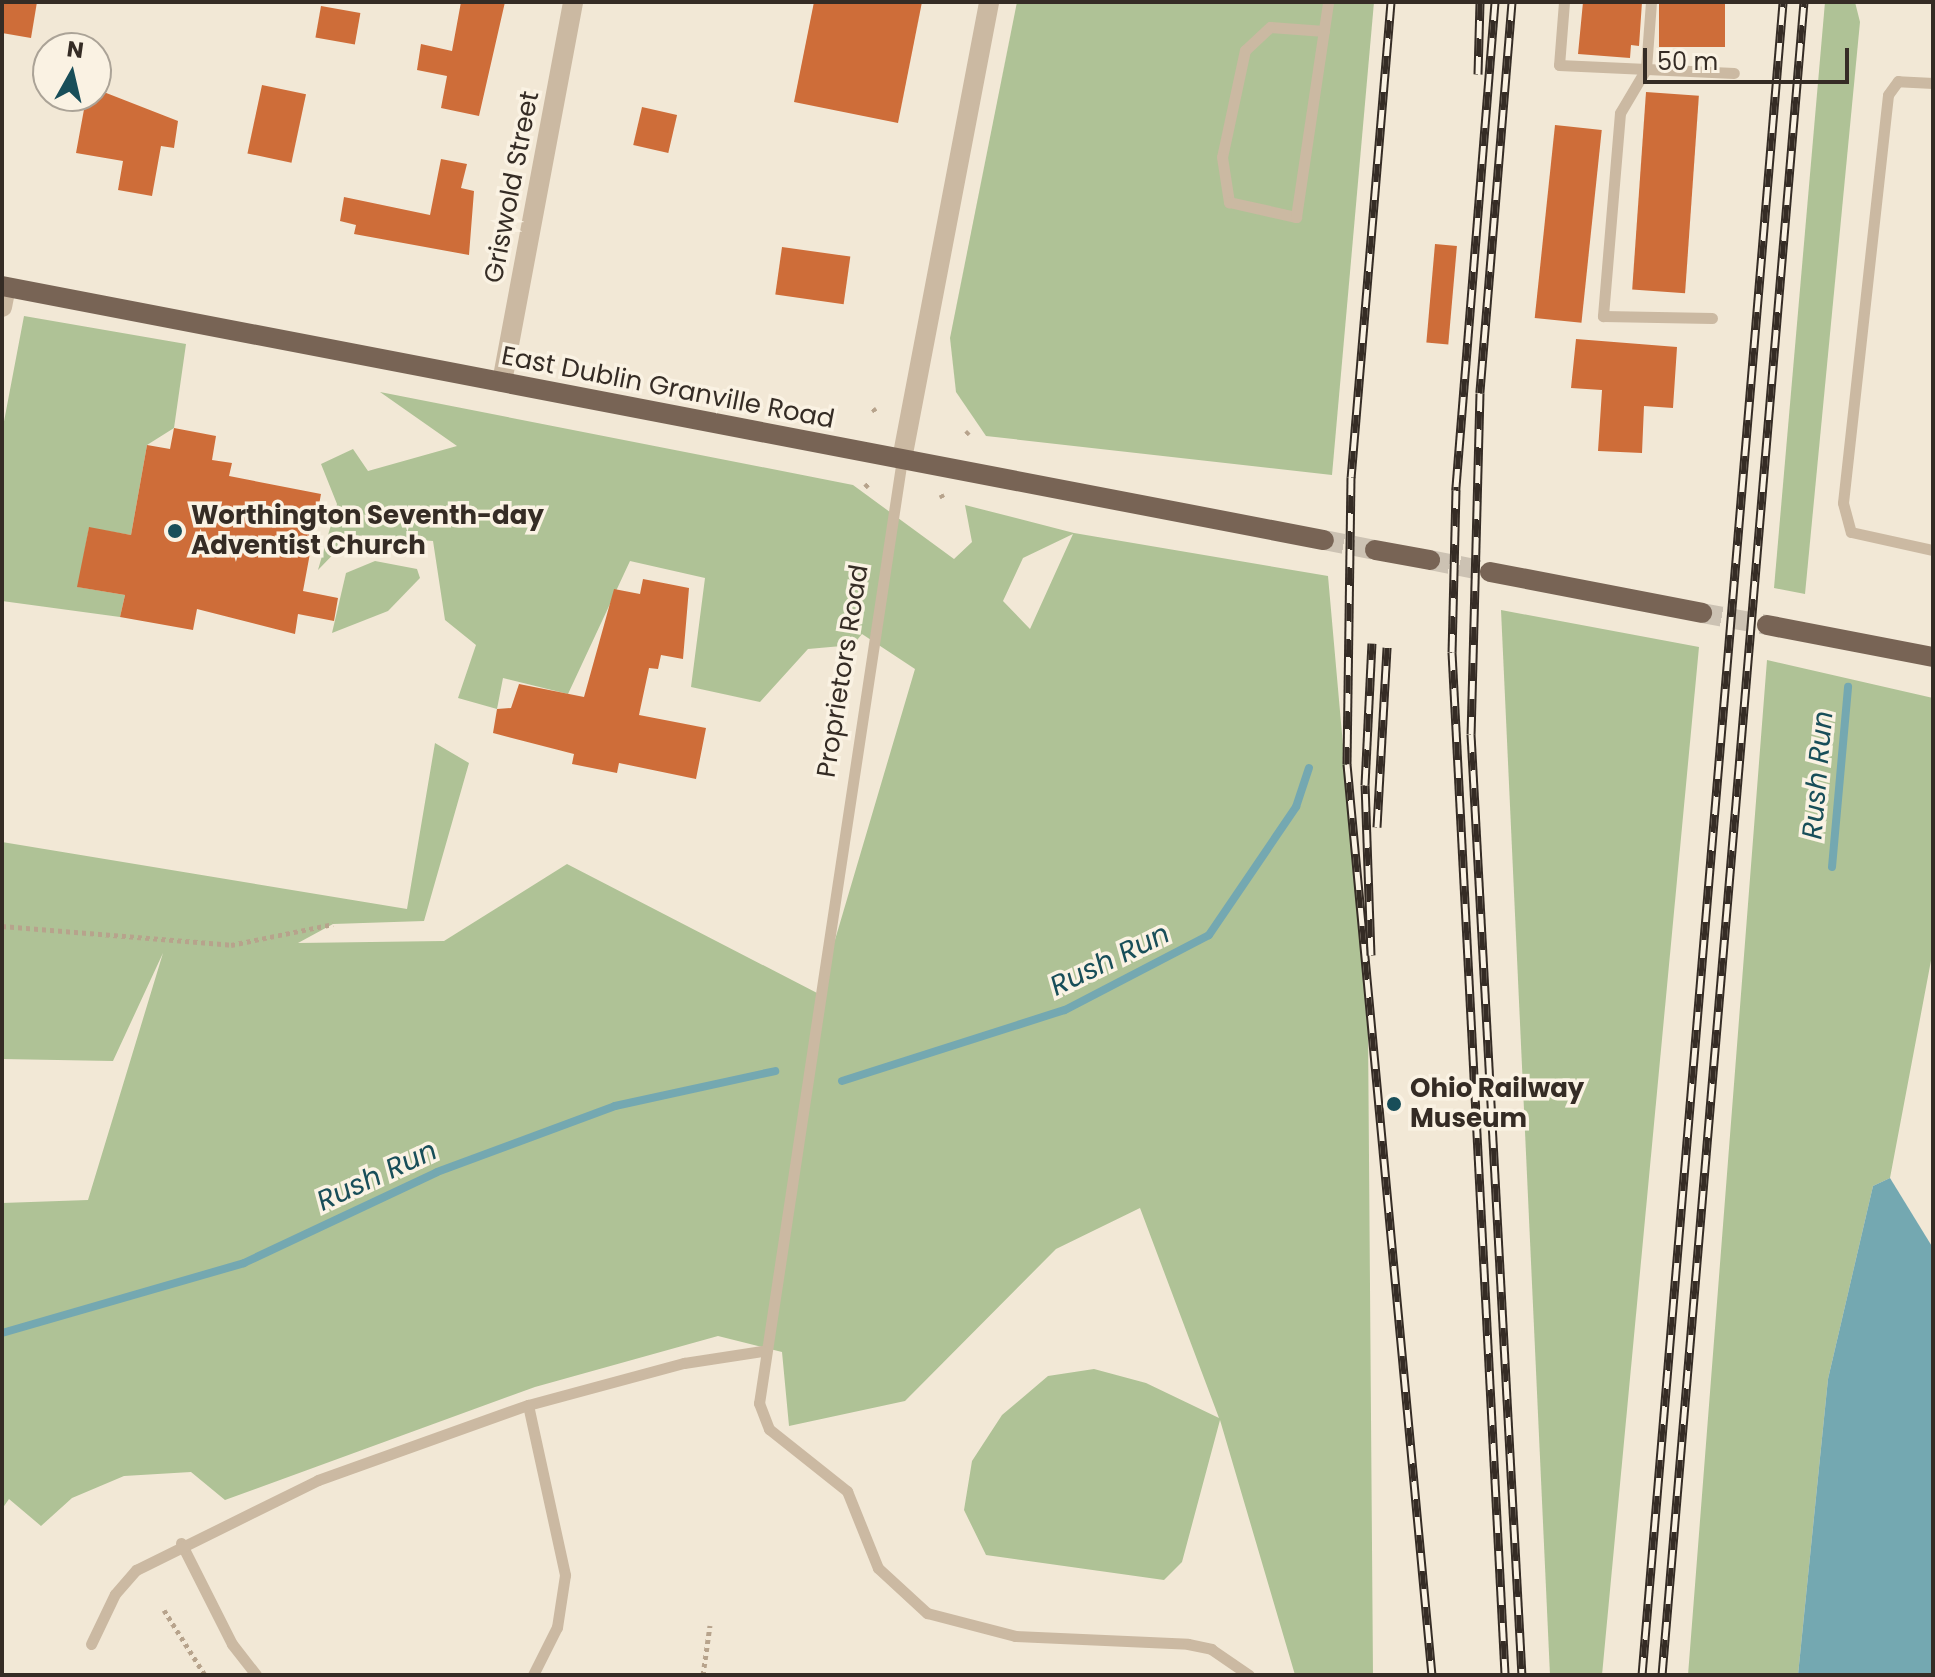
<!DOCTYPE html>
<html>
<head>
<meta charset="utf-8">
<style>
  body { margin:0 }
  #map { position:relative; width:1935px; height:1677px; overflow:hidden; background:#f2e8d6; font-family:Poppins,sans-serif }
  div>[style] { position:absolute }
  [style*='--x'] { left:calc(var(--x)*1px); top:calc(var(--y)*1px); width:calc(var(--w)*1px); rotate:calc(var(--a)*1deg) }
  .green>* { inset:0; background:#afc296 }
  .water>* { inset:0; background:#74a8b1 }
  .stream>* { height:8px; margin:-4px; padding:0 4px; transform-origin:4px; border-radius:4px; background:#74a8b1 }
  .building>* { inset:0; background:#ce6d39; transform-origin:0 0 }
  .primary-tunnel>* { height:20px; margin-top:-10px; transform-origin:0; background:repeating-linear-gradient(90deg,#ccc2b3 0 20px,transparent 0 30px) }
  .path>* { height:5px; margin-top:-2.5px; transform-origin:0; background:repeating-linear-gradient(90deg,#b7a38c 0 4px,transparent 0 8px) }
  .service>* { height:11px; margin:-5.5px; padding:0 5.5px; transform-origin:5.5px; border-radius:5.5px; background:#cbb9a2 }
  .minor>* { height:20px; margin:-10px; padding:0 10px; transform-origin:10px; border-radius:10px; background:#cbb9a2 }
  .tertiary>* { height:20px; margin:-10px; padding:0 10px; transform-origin:10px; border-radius:10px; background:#cbb9a2 }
  .primary>* { height:20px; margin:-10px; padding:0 10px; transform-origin:10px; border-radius:10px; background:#786455 }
  .rail>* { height:9px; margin-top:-4.5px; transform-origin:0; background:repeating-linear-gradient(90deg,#faf2e3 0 18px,#352c25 0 36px); box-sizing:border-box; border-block:2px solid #352c25 }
  .dots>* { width:22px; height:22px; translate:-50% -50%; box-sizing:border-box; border:4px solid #faf2e3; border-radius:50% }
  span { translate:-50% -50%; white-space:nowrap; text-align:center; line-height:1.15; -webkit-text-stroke:7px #faf2e3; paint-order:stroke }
  .street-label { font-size:26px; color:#352c25 }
  .poi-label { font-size:26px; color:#352c25; font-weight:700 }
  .left { translate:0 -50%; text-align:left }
  .water-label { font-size:28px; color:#184e59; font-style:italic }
  .frame { position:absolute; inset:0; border:4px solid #352c25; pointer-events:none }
  .north { position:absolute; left:32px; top:32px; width:80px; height:80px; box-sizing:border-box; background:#faf2e3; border:2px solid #aba397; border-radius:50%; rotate:8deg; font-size:22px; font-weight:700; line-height:32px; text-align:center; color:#352c25 }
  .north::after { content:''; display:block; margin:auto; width:28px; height:36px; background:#184e59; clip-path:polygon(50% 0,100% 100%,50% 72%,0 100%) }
  .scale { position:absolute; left:1643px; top:48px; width:206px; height:36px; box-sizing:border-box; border:4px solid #352c25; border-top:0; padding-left:10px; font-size:24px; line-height:28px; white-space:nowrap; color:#352c25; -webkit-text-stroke:6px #faf2e3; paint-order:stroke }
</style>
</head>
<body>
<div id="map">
  <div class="green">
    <div style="clip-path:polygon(1017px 2px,1374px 2px,1332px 475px,986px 436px,956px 392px,950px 338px)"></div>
    <div style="clip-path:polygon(1825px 2px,1855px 2px,1860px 22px,1805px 594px,1774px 588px)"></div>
    <div style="clip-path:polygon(24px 316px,186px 344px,174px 428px,147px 445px,131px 535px,89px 528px,78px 587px,125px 595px,120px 617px,2px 601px,2px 432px)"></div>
    <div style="clip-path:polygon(evenodd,380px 392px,853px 485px,954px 559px,972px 542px,965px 505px,1074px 533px,1328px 576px,1368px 1027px,1373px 1675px,1295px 1675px,1220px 1420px,1182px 1562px,1164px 1580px,986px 1555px,964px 1510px,972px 1461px,1002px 1415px,1048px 1376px,1094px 1369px,1146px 1383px,1219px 1418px,1140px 1208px,1056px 1249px,905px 1401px,789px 1426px,782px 1352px,718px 1336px,535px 1387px,225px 1500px,191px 1472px,124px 1476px,72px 1498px,41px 1526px,9px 1499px,2px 1509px,2px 1203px,88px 1200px,163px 953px,113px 1061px,2px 1059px,2px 842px,407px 909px,435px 743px,469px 763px,424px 921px,333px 924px,298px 943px,444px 941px,567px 864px,819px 994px,915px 669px,862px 634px,853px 645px,808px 649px,760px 702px,691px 687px,705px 578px,630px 561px,568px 694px,503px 678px,497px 709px,458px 698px,476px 645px,445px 620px,433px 541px,352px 535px,318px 570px,337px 504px,321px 464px,353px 449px,368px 471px,457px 446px,380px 392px,1073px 534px,1030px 629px,1003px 601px,1023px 558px,1073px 534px)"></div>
    <div style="clip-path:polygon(375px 561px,417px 569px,420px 578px,388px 611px,332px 633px,346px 573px)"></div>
    <div style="clip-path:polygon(1501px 610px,1699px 647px,1602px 1675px,1550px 1675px)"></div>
    <div style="clip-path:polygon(1767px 660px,1933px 698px,1933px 950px,1890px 1178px,1873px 1186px,1828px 1379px,1798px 1675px,1688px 1675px)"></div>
  </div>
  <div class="water">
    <div style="clip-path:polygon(1890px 1178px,1933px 1248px,1933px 1675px,1798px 1675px,1828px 1379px,1873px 1186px)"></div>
  </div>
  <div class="stream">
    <div style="--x:1832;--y:867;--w:181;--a:-84.9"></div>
    <div style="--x:842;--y:1081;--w:234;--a:-17.7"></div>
    <div style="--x:1065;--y:1010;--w:162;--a:-27.5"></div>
    <div style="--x:1209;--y:935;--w:155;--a:-55.8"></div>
    <div style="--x:1296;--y:807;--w:41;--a:-71.6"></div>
    <div style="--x:2;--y:1333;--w:252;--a:-16.1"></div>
    <div style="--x:244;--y:1263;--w:213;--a:-25.2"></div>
    <div style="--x:437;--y:1172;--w:190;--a:-20.3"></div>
    <div style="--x:615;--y:1106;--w:164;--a:-12.3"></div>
  </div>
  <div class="building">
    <div style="clip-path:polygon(2px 2px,37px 2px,31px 38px,2px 33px)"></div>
    <div style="clip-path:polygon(461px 2px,505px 2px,479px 116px,441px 108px,447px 76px,417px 70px,421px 44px,452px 51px)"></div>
    <div style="clip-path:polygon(814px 2px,922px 2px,898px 123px,794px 102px)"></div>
    <div style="clip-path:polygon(1583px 2px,1642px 2px,1639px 46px,1631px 45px,1630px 58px,1578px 54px)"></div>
    <div style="left:1659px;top:2px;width:66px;height:45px"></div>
    <div style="left:321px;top:6px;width:40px;height:32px;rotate:10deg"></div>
    <div style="left:262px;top:85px;width:45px;height:70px;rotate:12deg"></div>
    <div style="clip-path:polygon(96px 89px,178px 121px,174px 148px,161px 146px,152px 196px,118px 190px,123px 161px,76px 153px,85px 104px,92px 105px)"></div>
    <div style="left:1646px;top:92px;width:53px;height:198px;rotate:4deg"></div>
    <div style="left:642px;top:107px;width:36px;height:39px;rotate:13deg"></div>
    <div style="left:1555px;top:125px;width:47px;height:194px;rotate:6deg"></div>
    <div style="clip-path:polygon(441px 159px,467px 164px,461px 188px,474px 191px,469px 255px,354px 234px,356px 225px,340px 221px,344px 197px,430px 215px)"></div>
    <div style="left:1435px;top:244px;width:22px;height:99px;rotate:5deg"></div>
    <div style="left:782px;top:247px;width:69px;height:48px;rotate:8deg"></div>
    <div style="clip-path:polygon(1576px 339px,1677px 347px,1673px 408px,1644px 406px,1642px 453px,1598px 451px,1602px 390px,1571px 388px)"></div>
    <div style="clip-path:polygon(174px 428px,216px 436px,212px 460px,232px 463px,229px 476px,321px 494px,303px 591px,338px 598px,334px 621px,298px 614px,295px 634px,197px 609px,193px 630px,120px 617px,125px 595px,77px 587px,89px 527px,131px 535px,147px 445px,170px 449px)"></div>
    <div style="clip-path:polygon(643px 579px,689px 588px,683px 659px,661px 655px,658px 669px,649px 668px,639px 715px,706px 728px,696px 779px,619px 763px,617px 773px,572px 764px,574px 754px,493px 733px,497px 709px,511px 708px,519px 684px,584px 697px,614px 589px,640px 594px)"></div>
  </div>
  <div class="primary-tunnel">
    <div style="--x:1324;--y:540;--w:52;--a:11.1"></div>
    <div style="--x:1430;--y:560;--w:61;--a:11.3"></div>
    <div style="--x:1702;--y:613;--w:66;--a:10.5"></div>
  </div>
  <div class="path">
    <div style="--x:873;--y:408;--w:4;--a:56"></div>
    <div style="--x:966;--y:434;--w:4;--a:-45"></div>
    <div style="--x:865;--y:487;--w:6;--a:-45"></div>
    <div style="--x:941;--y:494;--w:4;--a:63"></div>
    <div style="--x:2;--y:926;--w:230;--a:4.7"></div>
    <div style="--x:231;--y:945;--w:104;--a:-11.6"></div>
    <div style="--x:164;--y:1610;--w:77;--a:57.8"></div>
    <div style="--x:703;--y:1675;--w:50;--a:-82"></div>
  </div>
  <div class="service">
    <div style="--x:1564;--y:2;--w:63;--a:94.5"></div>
    <div style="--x:1559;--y:65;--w:175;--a:2.6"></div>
    <div style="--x:1651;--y:2;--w:67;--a:94.3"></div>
    <div style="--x:1646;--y:69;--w:51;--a:120.6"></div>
    <div style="--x:1620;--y:113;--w:204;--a:94.8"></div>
    <div style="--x:1603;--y:316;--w:109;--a:1.1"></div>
    <div style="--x:1324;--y:31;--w:54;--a:-175.8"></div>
    <div style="--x:1270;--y:27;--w:34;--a:137"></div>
    <div style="--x:1245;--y:50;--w:109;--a:102.1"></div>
    <div style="--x:1222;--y:157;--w:46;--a:81.2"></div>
    <div style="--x:1229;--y:202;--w:69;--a:12.6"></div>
    <div style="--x:1296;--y:217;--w:217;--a:-81.5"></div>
    <div style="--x:1933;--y:83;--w:35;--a:-177"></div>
    <div style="--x:1898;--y:81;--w:17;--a:126"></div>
    <div style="--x:1888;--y:95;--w:410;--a:96.3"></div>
    <div style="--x:1843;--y:503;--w:30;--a:75"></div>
    <div style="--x:1851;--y:532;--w:84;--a:12.4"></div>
    <div style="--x:902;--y:459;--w:955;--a:98.61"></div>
    <div style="--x:759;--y:1403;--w:28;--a:69"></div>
    <div style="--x:769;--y:1429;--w:100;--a:38.5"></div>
    <div style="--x:847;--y:1491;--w:83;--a:68.1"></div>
    <div style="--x:878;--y:1568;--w:67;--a:42.6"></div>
    <div style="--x:927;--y:1613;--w:91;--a:14.6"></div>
    <div style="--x:1015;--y:1636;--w:173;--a:2.6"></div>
    <div style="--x:1188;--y:1644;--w:24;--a:12"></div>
    <div style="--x:1211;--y:1649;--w:46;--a:34.4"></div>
    <div style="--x:528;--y:1405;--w:174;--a:77.7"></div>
    <div style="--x:565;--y:1575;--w:53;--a:98.7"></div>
    <div style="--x:557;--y:1627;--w:54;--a:116.6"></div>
    <div style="--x:181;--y:1543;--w:113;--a:63.2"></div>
    <div style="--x:232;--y:1644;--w:39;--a:52"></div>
    <div style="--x:91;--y:1644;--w:55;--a:-64.4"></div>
    <div style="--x:115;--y:1594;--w:32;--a:-49"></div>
    <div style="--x:136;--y:1570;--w:203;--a:-26.3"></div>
    <div style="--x:318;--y:1480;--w:223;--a:-19.7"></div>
    <div style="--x:528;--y:1405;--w:162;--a:-15.1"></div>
    <div style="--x:684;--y:1363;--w:79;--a:-8.7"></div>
  </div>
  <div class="minor">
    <div style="--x:2;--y:307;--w:20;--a:-79"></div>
    <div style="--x:502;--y:382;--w:387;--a:-79.4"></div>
  </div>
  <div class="tertiary">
    <div style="--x:902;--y:459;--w:465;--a:-79.2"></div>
  </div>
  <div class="primary">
    <div style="--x:2;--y:286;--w:1346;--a:10.88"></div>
    <div style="--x:1375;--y:550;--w:56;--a:10.3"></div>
    <div style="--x:1490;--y:572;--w:216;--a:10.9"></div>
    <div style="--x:1767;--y:625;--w:169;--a:10.9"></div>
  </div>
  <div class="rail">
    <div style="--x:1391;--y:2;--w:477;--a:94.8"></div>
    <div style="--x:1351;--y:477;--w:287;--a:90.8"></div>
    <div style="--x:1347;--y:764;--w:915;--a:84.67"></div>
    <div style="--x:1495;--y:2;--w:490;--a:94.6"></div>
    <div style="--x:1456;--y:490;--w:162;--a:91.4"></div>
    <div style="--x:1452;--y:652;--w:1024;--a:87.03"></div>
    <div style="--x:1512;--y:2;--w:392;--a:94.7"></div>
    <div style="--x:1480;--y:393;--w:341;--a:91.5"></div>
    <div style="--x:1471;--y:734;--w:942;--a:86.9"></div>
    <div style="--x:1478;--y:74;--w:72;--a:-88.4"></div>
    <div style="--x:1377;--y:827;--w:180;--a:-86.8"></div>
    <div style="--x:1371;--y:955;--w:170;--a:-92"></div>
    <div style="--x:1365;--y:785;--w:142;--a:-87.2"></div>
    <div style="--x:1642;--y:1675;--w:1679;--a:-85.18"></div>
    <div style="--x:1662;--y:1675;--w:1679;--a:-85.15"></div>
  </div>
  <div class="dots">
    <div style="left:175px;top:531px;background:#184e59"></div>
    <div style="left:1394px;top:1104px;background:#184e59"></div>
  </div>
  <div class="street-label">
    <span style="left:512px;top:187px;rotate:-79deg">Griswold Street</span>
    <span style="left:668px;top:388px;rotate:11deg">East Dublin Granville Road</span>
    <span style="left:843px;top:671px;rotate:-81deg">Proprietors Road</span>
  </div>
  <div class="poi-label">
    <span class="left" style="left:191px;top:531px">Worthington Seventh-day<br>Adventist Church</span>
    <span class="left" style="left:1410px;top:1104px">Ohio Railway<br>Museum</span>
  </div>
  <div class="water-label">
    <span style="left:1818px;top:775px;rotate:-85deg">Rush Run</span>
    <span style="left:1110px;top:960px;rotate:-26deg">Rush Run</span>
    <span style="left:377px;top:1176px;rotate:-25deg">Rush Run</span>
  </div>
  <div class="frame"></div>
  <div class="north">N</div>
  <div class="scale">50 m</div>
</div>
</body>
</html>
